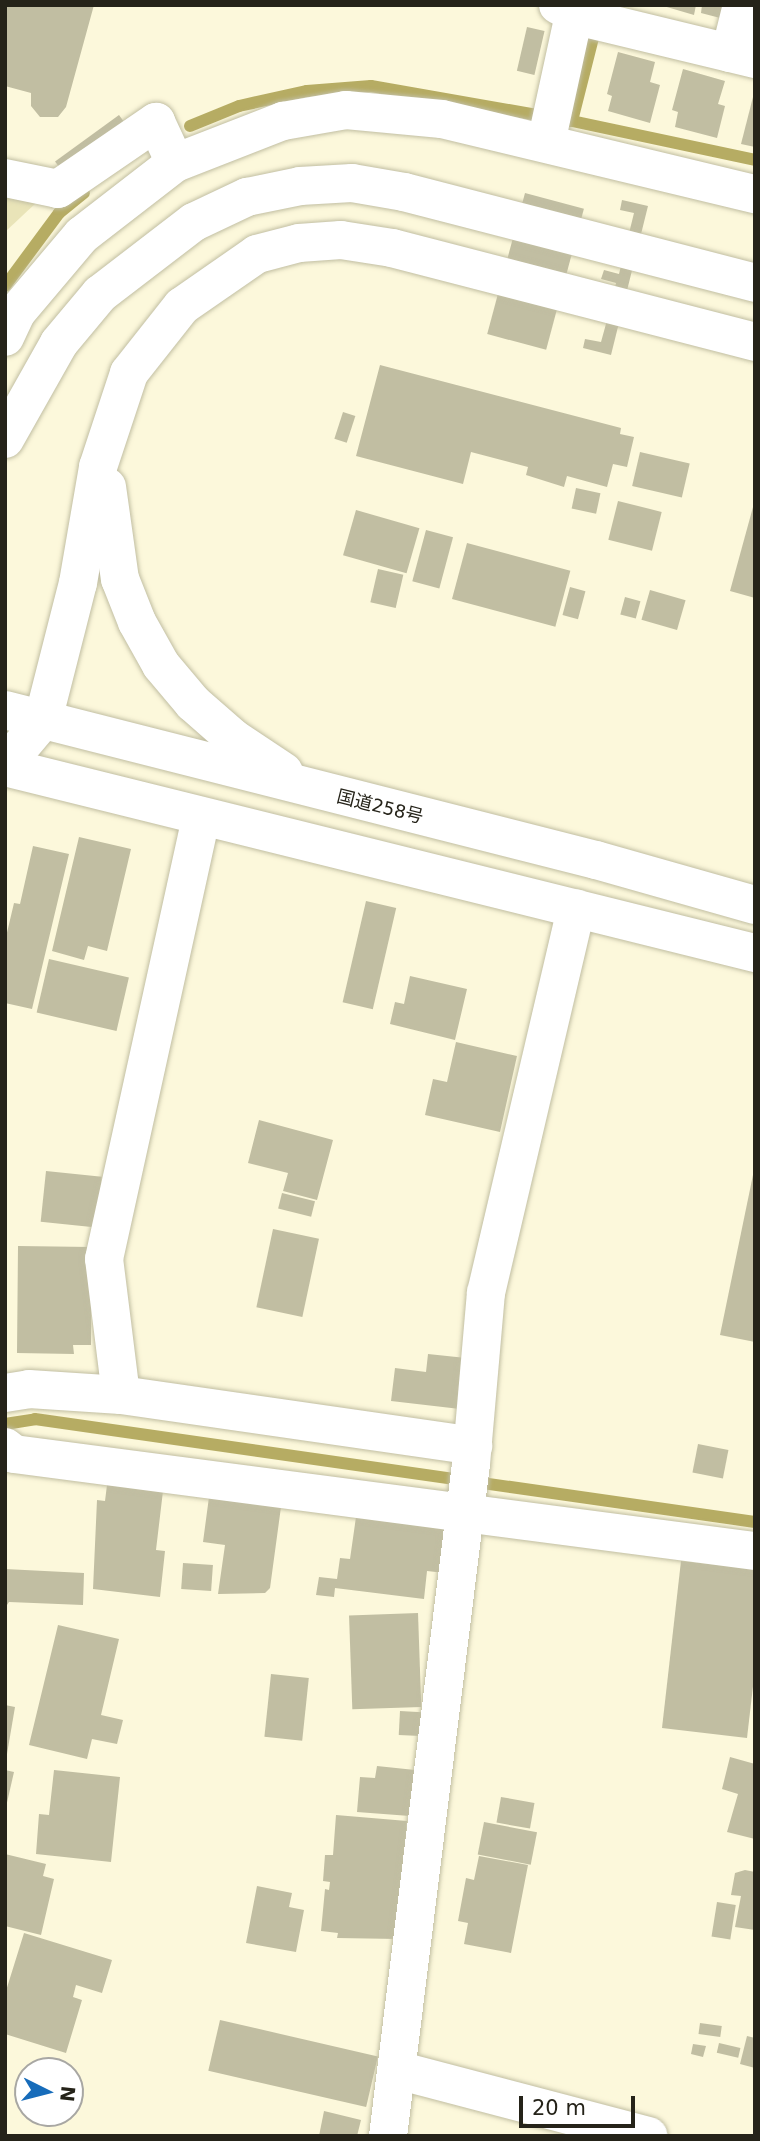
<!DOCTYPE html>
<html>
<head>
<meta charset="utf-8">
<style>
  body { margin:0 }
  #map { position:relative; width:760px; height:2141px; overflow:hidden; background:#fcf8db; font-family:"DejaVu Sans","Noto Sans JP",sans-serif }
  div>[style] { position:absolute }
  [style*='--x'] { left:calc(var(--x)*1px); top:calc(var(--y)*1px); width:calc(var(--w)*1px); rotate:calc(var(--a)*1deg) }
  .green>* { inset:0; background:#e9e4b8 }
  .stream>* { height:12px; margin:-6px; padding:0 6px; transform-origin:6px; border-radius:6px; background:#b6ac63 }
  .building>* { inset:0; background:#c1bea2; transform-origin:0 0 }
  .roads { filter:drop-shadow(0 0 2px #c1bea2) drop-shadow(0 0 2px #c1bea2) }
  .minor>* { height:38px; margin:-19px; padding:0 19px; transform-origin:19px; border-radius:19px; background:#fff }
  .highway>* { height:38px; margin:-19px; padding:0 19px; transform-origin:19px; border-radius:19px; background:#fff }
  span { translate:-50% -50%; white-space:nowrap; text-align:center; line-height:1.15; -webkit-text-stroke:5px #fff; paint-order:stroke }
  .street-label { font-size:18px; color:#252319 }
  .frame { position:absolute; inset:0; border:7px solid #252319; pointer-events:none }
  .north { position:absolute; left:14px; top:2057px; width:70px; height:70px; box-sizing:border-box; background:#fff; border:2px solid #a8a7a3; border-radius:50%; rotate:96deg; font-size:19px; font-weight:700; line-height:28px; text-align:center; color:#252319 }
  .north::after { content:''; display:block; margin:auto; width:24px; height:32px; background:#176cba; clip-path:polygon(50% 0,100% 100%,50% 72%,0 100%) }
  .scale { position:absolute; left:519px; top:2096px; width:116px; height:32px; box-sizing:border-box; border:4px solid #252319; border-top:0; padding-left:9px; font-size:21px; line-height:24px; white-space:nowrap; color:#252319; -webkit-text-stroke:5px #fff; paint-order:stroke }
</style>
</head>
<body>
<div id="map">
  <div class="green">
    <div style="clip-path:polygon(5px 194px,37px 202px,5px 232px)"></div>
  </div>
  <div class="stream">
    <div style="--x:596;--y:26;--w:98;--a:104.2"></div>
    <div style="--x:572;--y:121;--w:187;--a:12"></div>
    <div style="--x:190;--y:126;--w:53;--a:-22.2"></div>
    <div style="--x:239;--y:106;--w:70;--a:-12.4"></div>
    <div style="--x:307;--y:91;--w:64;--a:-4.5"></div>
    <div style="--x:371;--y:86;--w:204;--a:9.9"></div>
    <div style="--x:5;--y:286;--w:91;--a:-53.5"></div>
    <div style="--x:59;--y:213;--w:32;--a:-39"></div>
    <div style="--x:5;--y:1424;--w:30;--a:-9"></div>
    <div style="--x:35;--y:1419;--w:727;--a:8.14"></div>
  </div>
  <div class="building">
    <div style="clip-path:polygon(5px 5px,94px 5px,66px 107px,58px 117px,40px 117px,31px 106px,31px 93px,5px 86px)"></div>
    <div style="clip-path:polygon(660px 5px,696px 5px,694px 15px)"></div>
    <div style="clip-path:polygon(702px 5px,727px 5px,724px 19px,701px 13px)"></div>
    <div style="left:527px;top:27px;width:18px;height:45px;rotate:13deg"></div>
    <div style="clip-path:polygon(618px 52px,655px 62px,650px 82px,660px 85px,650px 123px,608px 111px,612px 96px,607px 94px)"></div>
    <div style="clip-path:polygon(683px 69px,725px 81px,718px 104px,725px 106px,717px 138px,675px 127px,678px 112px,672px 110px)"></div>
    <div style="clip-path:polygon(754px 93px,755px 93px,755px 147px,741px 144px)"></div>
    <div style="left:119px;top:115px;width:14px;height:79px;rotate:54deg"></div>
    <div style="left:525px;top:193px;width:61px;height:146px;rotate:15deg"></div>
    <div style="clip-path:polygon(622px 200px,648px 206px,611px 355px,583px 348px,585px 339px,601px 342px,612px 302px,616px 283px,601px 279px,604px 270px,619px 274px,634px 213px,620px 210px)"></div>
    <div style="clip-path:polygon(380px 365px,621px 428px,620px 434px,634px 437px,627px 467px,613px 464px,607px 487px,567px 476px,564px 487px,526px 475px,528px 467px,471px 452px,463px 484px,356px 456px)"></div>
    <div style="left:343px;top:412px;width:13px;height:28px;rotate:18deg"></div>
    <div style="left:640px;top:452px;width:51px;height:35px;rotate:13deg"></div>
    <div style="left:576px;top:488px;width:25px;height:21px;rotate:12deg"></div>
    <div style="left:618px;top:501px;width:45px;height:40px;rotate:14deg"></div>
    <div style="clip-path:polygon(753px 507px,755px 508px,755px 598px,730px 591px)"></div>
    <div style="left:356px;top:510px;width:66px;height:47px;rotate:16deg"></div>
    <div style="left:426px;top:530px;width:28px;height:53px;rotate:15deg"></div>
    <div style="left:467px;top:543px;width:107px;height:58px;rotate:15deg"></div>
    <div style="left:378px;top:569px;width:26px;height:34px;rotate:13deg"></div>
    <div style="left:570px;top:587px;width:16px;height:29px;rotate:15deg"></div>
    <div style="left:650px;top:590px;width:37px;height:31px;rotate:16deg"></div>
    <div style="left:625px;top:597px;width:16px;height:18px;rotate:15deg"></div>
    <div style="clip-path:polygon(79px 837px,131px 849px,107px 951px,88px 946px,84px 960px,52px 951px)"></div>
    <div style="clip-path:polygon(33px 846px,69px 854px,32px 1009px,5px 1003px,5px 941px,14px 903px,20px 904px)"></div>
    <div style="left:366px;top:901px;width:31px;height:104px;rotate:13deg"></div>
    <div style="left:49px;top:959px;width:82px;height:55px;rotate:13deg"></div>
    <div style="clip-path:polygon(410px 976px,467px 989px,455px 1040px,390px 1024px,395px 1002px,404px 1004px)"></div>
    <div style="clip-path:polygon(456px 1042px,517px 1056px,500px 1132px,425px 1115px,433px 1079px,447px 1082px)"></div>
    <div style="clip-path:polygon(259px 1120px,333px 1140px,317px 1200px,283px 1191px,288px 1173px,248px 1163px)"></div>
    <div style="clip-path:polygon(754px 1170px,755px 1170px,755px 1342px,720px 1335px)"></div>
    <div style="left:46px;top:1171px;width:56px;height:51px;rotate:6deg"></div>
    <div style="left:282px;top:1193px;width:34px;height:16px;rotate:14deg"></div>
    <div style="left:273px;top:1229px;width:47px;height:80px;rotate:12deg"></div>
    <div style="clip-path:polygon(18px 1246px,91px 1247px,91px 1345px,73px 1345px,74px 1354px,17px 1353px)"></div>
    <div style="clip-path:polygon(428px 1354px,466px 1358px,460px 1409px,391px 1401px,395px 1368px,426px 1372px)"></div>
    <div style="left:698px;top:1444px;width:31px;height:29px;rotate:11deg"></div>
    <div style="clip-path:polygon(107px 1485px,163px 1491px,156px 1550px,165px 1551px,160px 1597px,93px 1589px,97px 1500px,105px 1501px)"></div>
    <div style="clip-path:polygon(209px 1497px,281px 1507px,270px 1588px,265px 1593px,218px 1594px,225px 1545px,203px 1542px)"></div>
    <div style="clip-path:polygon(356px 1517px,450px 1528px,445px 1573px,427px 1571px,424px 1599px,335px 1588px,334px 1597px,316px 1595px,319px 1577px,337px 1579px,340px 1558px,350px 1559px)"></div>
    <div style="clip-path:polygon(681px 1561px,755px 1569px,755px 1669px,747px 1738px,662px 1728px)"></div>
    <div style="left:183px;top:1563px;width:30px;height:26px;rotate:4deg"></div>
    <div style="clip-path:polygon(5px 1569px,84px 1573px,83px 1605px,9px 1602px,5px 1608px)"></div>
    <div style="left:418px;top:1613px;width:94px;height:69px;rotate:88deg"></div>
    <div style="clip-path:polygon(58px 1625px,119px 1639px,101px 1715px,123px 1720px,117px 1744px,92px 1739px,87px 1759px,29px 1745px)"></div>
    <div style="left:271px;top:1674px;width:38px;height:63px;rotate:6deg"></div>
    <div style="clip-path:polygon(5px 1705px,15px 1707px,7px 1754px,5px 1753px)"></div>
    <div style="left:400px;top:1711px;width:22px;height:24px;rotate:3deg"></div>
    <div style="clip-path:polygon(730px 1757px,755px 1764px,755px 1839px,727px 1832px,738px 1794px,722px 1789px)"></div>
    <div style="clip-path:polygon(377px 1766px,415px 1770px,410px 1816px,357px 1812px,360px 1777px,375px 1778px)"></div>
    <div style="clip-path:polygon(5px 1770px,14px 1772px,6px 1807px,5px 1807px)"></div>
    <div style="clip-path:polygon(54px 1770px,120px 1777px,111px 1862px,36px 1854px,39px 1814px,49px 1815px)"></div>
    <div style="left:501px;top:1797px;width:34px;height:26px;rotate:10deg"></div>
    <div style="clip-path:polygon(336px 1815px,407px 1821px,398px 1939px,337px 1938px,338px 1933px,321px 1931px,325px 1889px,329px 1890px,330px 1882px,323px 1881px,325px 1855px,333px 1855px)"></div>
    <div style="left:484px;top:1822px;width:54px;height:33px;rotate:11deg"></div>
    <div style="clip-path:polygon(5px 1854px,46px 1864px,43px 1876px,54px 1879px,41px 1935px,5px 1926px)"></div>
    <div style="clip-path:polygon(479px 1856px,528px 1865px,511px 1953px,464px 1944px,468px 1923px,458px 1921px,466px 1878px,474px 1880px)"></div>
    <div style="clip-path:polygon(745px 1870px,755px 1872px,755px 1930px,735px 1927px,741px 1896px,731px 1895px,735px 1873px)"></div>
    <div style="clip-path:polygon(257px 1886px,292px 1893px,289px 1907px,304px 1910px,296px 1952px,246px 1943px)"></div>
    <div style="left:717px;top:1902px;width:19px;height:35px;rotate:9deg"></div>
    <div style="clip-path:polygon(24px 1933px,112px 1960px,102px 1993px,76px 1985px,73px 1997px,82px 2000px,66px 2053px,5px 2034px,5px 1994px)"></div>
    <div style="left:220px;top:2020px;width:162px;height:52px;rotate:13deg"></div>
    <div style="left:700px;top:2023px;width:22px;height:11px;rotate:8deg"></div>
    <div style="clip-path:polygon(747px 2036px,755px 2038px,755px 2068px,740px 2064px)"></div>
    <div style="left:719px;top:2043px;width:22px;height:10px;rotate:13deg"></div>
    <div style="clip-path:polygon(693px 2044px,706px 2046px,703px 2057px,691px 2054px)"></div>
    <div style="clip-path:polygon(324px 2111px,361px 2120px,357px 2136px,319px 2136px)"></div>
  </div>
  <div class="roads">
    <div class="minor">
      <div style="--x:558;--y:5;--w:30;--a:26"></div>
      <div style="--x:585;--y:18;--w:175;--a:13.6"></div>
      <div style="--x:730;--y:53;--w:49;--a:-76"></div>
      <div style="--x:546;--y:143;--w:141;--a:-77.7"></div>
      <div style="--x:5;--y:178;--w:54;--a:11.7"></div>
      <div style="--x:58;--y:189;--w:119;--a:-34.4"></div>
      <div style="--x:156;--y:122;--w:45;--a:65.1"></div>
      <div style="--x:5;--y:337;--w:26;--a:-65"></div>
      <div style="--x:16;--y:313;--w:102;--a:-49.8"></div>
      <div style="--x:82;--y:235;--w:118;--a:-37.7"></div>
      <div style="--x:175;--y:163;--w:116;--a:-21.3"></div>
      <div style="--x:283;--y:121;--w:64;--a:-9.9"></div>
      <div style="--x:346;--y:110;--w:96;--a:5.4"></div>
      <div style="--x:442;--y:119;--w:322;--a:13.5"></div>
      <div style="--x:5;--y:1393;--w:24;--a:-9"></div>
      <div style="--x:29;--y:1389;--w:92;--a:3.7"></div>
      <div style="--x:121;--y:1395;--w:356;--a:8.2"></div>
      <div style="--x:121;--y:1395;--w:137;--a:-97.1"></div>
      <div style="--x:104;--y:1259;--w:453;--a:-77.6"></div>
      <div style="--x:5;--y:1447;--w:11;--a:38"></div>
      <div style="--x:14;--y:1454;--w:747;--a:7.46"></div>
      <div style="--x:397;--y:2070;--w:260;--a:14.7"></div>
      <div style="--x:388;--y:2136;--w:677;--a:-82.96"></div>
      <div style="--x:471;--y:1464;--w:172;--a:-85"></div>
      <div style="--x:486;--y:1293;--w:395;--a:-76.8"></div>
    </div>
    <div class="highway">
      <div style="--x:5;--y:439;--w:110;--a:-60.6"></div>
      <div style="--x:59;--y:343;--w:64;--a:-50.1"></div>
      <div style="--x:100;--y:294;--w:118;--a:-37.5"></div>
      <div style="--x:194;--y:222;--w:59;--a:-25.3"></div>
      <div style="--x:247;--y:197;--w:54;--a:-11.7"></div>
      <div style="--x:300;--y:186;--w:52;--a:-3.3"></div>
      <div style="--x:352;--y:183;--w:53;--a:9.8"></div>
      <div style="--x:404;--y:192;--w:363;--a:14.5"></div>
      <div style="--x:107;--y:487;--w:93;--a:82"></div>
      <div style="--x:120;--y:579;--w:46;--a:68.4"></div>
      <div style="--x:137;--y:622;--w:49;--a:60.8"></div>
      <div style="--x:161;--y:665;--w:50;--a:49.9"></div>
      <div style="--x:193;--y:703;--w:53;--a:41.2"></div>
      <div style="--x:233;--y:738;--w:61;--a:33.7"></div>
      <div style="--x:5;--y:710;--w:610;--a:14.24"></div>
      <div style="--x:596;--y:860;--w:165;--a:15.8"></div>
      <div style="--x:5;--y:765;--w:59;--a:-49.8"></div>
      <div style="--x:43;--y:720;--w:141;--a:-75.7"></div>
      <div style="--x:78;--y:583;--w:118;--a:-80.2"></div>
      <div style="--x:98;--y:467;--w:99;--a:-71.7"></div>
      <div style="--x:129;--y:373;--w:85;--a:-51.7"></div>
      <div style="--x:182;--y:306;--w:91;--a:-34.7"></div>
      <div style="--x:257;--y:254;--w:43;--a:-14.7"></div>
      <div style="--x:299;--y:243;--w:42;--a:-4.1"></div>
      <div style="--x:341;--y:240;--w:52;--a:8.9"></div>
      <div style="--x:392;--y:248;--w:375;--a:14.5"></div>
      <div style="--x:5;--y:767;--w:773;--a:13.93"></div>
    </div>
  </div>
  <div class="street-label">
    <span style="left:380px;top:807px;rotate:14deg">国道258号</span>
  </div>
  <div class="frame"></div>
  <div class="north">N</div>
  <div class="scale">20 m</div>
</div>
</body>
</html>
